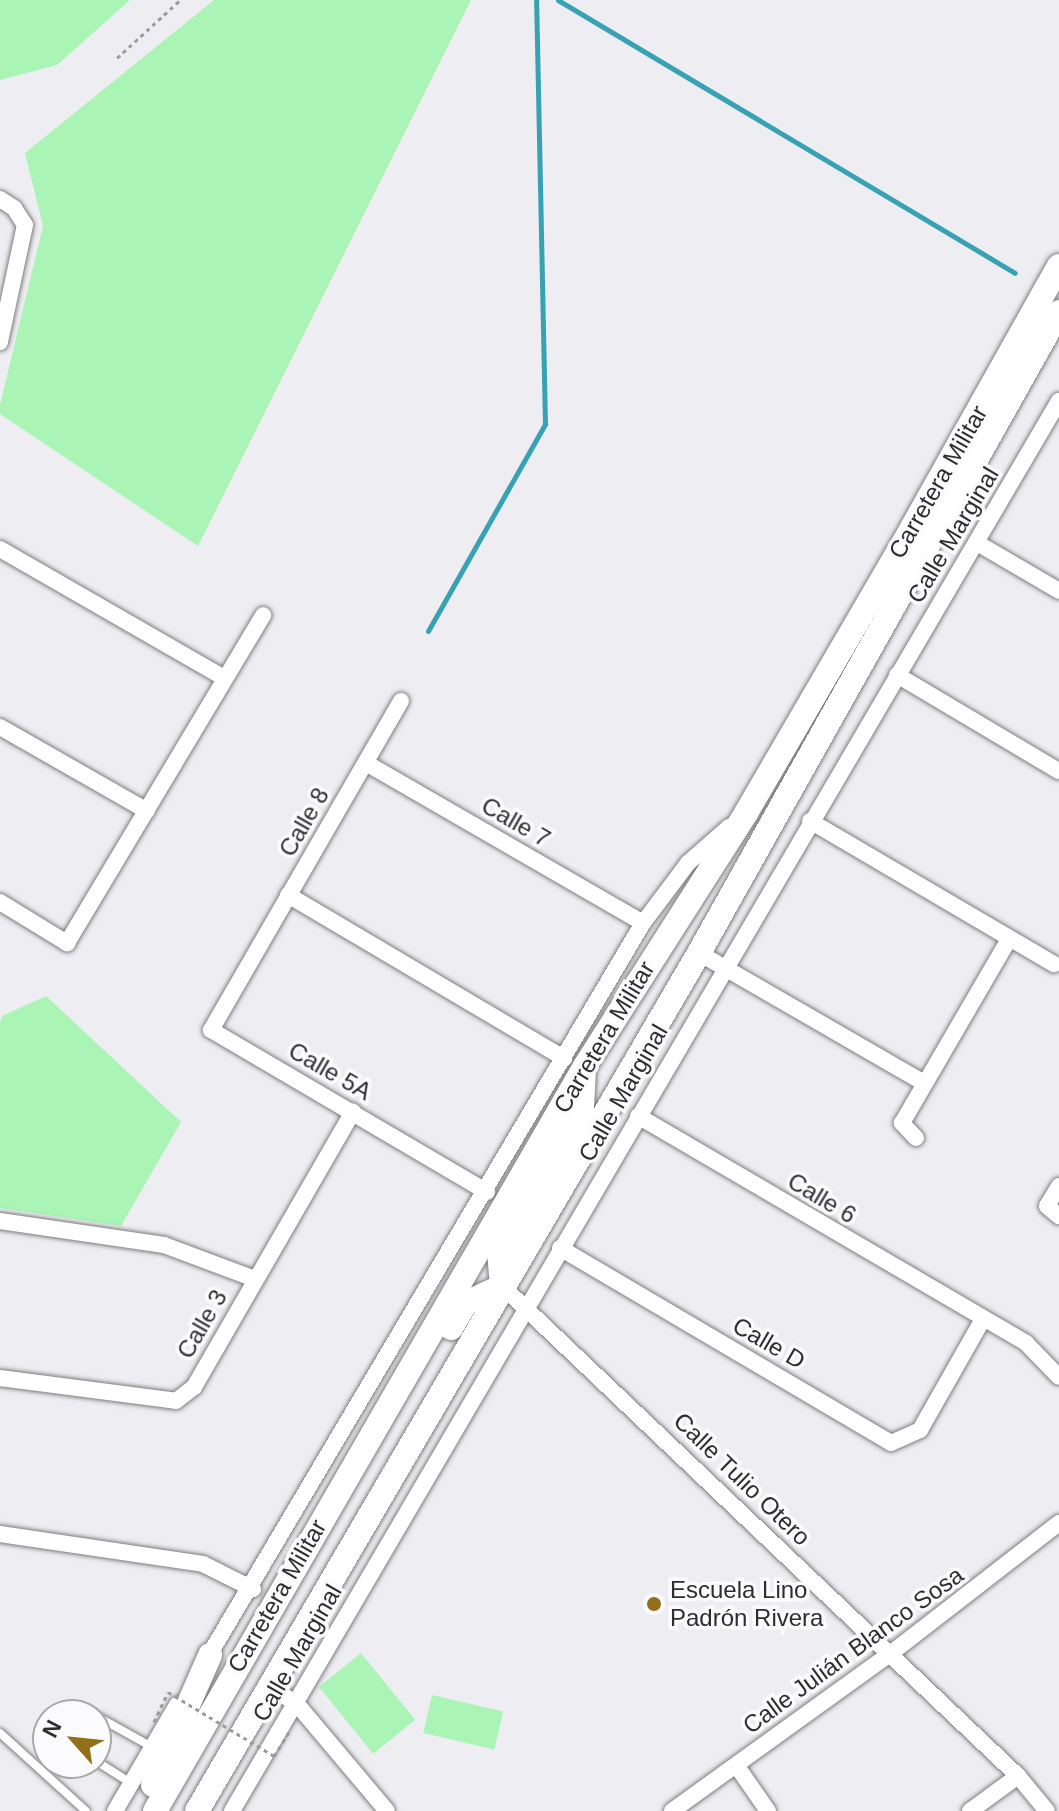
<!DOCTYPE html>
<html>
<head>
<meta charset="utf-8">
<style>
  body { margin:0 }
  #map { position:relative; width:1059px; height:1811px; overflow:hidden; background:#eeedf1; font-family:Helvetica,sans-serif }
  div>[style] { position:absolute }
  [style*='--x'] { left:calc(var(--x)*1px); top:calc(var(--y)*1px); width:calc(var(--w)*1px); rotate:calc(var(--a)*1deg) }
  .green>* { inset:0; background:#aaf4b6; transform-origin:0 0 }
  .stream>* { height:5px; margin:-2.5px; padding:0 2.5px; transform-origin:2.5px; border-radius:2.5px; background:#38a2b5 }
  .path>* { height:3px; margin-top:-1.5px; transform-origin:0; background:repeating-linear-gradient(90deg,#9b9a9d 0 4px,transparent 0 8px) }
  .roads { filter:drop-shadow(0 0 2px #7e7d80) drop-shadow(0 0 2px #7e7d80) }
  .service>* { height:8px; margin:-4px; padding:0 4px; transform-origin:4px; border-radius:4px; background:#fff }
  .minor>* { height:16px; margin:-8px; padding:0 8px; transform-origin:8px; border-radius:8px; background:#fff }
  .secondary>* { height:24px; margin:-12px; padding:0 12px; transform-origin:12px; border-radius:12px; background:#fff }
  .path-bridge>* { height:3px; margin-top:-1.5px; transform-origin:0; background:repeating-linear-gradient(90deg,#9b9a9d 0 4px,transparent 0 8px) }
  .dots>* { width:22px; height:22px; translate:-50% -50%; box-sizing:border-box; border:4px solid #fbfbfe; border-radius:50% }
  span { translate:-50% -50%; white-space:nowrap; text-align:center; line-height:1.15; -webkit-text-stroke:7px #fbfbfe; paint-order:stroke }
  .street-label { font-size:24px; color:#2e2e2f }
  .poi-label { font-size:24px; color:#2e2e2f }
  .left { translate:0 -50%; text-align:left }
  .north { position:absolute; left:32px; top:1699px; width:80px; height:80px; box-sizing:border-box; background:#fbfbfe; border:2px solid #a9a9ab; border-radius:50%; rotate:297deg; font-size:22px; font-weight:700; line-height:32px; text-align:center; color:#2e2e2f }
  .north::after { content:''; display:block; margin:auto; width:28px; height:36px; background:#936f17; clip-path:polygon(50% 0,100% 100%,50% 72%,0 100%) }
</style>
</head>
<body>
<div id="map">
  <div class="green">
    <div style="clip-path:polygon(0 0,130px 0,57px 65px,0 80px)"></div>
    <div style="clip-path:polygon(214px 0,471px 0,198px 546px,0 414px,0 405px,43px 226px,25px 153px)"></div>
    <div style="clip-path:polygon(46px 996px,181px 1122px,121px 1226px,0 1208px,0 1023px,2px 1016px)"></div>
    <div style="left:361px;top:1653px;width:86px;height:54px;rotate:51deg"></div>
    <div style="left:432px;top:1695px;width:73px;height:39px;rotate:13deg"></div>
  </div>
  <div class="stream">
    <div style="--x:558;--y:0;--w:532;--a:30.85"></div>
    <div style="--x:428;--y:631;--w:238;--a:-60.5"></div>
    <div style="--x:545;--y:424;--w:424;--a:-91.2"></div>
  </div>
  <div class="path">
    <div style="--x:117;--y:58;--w:86;--a:-42.6"></div>
  </div>
  <div class="roads">
    <div class="service">
      <div style="--x:100;--y:1718;--w:60;--a:29.1"></div>
      <div style="--x:0;--y:1733;--w:116;--a:42.2"></div>
      <div style="--x:96;--y:1761;--w:41;--a:32.2"></div>
    </div>
    <div class="minor">
      <div style="--x:0;--y:199;--w:17;--a:33"></div>
      <div style="--x:14;--y:208;--w:20;--a:57"></div>
      <div style="--x:25;--y:225;--w:120;--a:102.1"></div>
      <div style="--x:977;--y:543;--w:95;--a:30.3"></div>
      <div style="--x:0;--y:549;--w:258;--a:29.9"></div>
      <div style="--x:897;--y:675;--w:188;--a:30.7"></div>
      <div style="--x:401;--y:701;--w:380;--a:120"></div>
      <div style="--x:211;--y:1030;--w:320;--a:30.4"></div>
      <div style="--x:0;--y:727;--w:169;--a:29.7"></div>
      <div style="--x:366;--y:763;--w:320;--a:30"></div>
      <div style="--x:810;--y:821;--w:283;--a:30.4"></div>
      <div style="--x:288;--y:895;--w:321;--a:30.6"></div>
      <div style="--x:0;--y:902;--w:79;--a:31.5"></div>
      <div style="--x:67;--y:943;--w:382;--a:-59.1"></div>
      <div style="--x:699;--y:953;--w:258;--a:30"></div>
      <div style="--x:638;--y:1116;--w:450;--a:30.3"></div>
      <div style="--x:1026;--y:1343;--w:47;--a:45.9"></div>
      <div style="--x:916;--y:1138;--w:21;--a:-133"></div>
      <div style="--x:902;--y:1123;--w:213;--a:-59.8"></div>
      <div style="--x:1059;--y:1186;--w:23;--a:121"></div>
      <div style="--x:1047;--y:1206;--w:16;--a:40"></div>
      <div style="--x:0;--y:1221;--w:166;--a:8.3"></div>
      <div style="--x:164;--y:1245;--w:97;--a:20.5"></div>
      <div style="--x:560;--y:1248;--w:384;--a:30.5"></div>
      <div style="--x:891;--y:1443;--w:32;--a:-24"></div>
      <div style="--x:920;--y:1430;--w:125;--a:-60.4"></div>
      <div style="--x:502;--y:1286;--w:712;--a:43.52"></div>
      <div style="--x:1018;--y:1776;--w:45;--a:50.4"></div>
      <div style="--x:0;--y:1378;--w:177;--a:7.4"></div>
      <div style="--x:176;--y:1401;--w:23;--a:-38"></div>
      <div style="--x:194;--y:1387;--w:318;--a:-60"></div>
      <div style="--x:0;--y:1534;--w:205;--a:8.4"></div>
      <div style="--x:203;--y:1564;--w:56;--a:26.6"></div>
      <div style="--x:205;--y:1662;--w:859;--a:-59.35"></div>
      <div style="--x:643;--y:923;--w:75;--a:-53.1"></div>
      <div style="--x:688;--y:863;--w:55;--a:-41.3"></div>
      <div style="--x:269;--y:1687;--w:31;--a:31"></div>
      <div style="--x:296;--y:1703;--w:141;--a:49.9"></div>
      <div style="--x:736;--y:1765;--w:56;--a:55.2"></div>
      <div style="--x:115;--y:1811;--w:123;--a:-59.7"></div>
      <div style="--x:232;--y:1811;--w:1635;--a:-59.61"></div>
      <div style="--x:672;--y:1811;--w:269;--a:-35.8"></div>
      <div style="--x:890;--y:1654;--w:214;--a:-37.8"></div>
      <div style="--x:970;--y:1811;--w:59;--a:-36.1"></div>
    </div>
    <div class="secondary">
      <div style="--x:502;--y:1286;--w:35;--a:-95"></div>
      <div style="--x:499;--y:1251;--w:166;--a:-60"></div>
      <div style="--x:582;--y:1107;--w:36;--a:-87"></div>
      <div style="--x:451;--y:1328;--w:29;--a:-59"></div>
      <div style="--x:466;--y:1303;--w:40;--a:-25"></div>
      <div style="--x:153;--y:1785;--w:142;--a:-66.3"></div>
      <div style="--x:155;--y:1811;--w:860;--a:-60.01"></div>
      <div style="--x:585;--y:1066;--w:300;--a:-57.5"></div>
      <div style="--x:746;--y:813;--w:332;--a:-59.8"></div>
      <div style="--x:913;--y:526;--w:298;--a:-60.7"></div>
      <div style="--x:197;--y:1811;--w:994;--a:-59.67"></div>
      <div style="--x:699;--y:953;--w:735;--a:-60.68"></div>
    </div>
  </div>
  <div class="path-bridge">
    <div style="--x:154;--y:1722;--w:33;--a:-65"></div>
    <div style="--x:168;--y:1692;--w:124;--a:31.1"></div>
    <div style="--x:274;--y:1756;--w:31;--a:-58"></div>
  </div>
  <div class="dots">
    <div style="left:654px;top:1604px;background:#936f17"></div>
  </div>
  <div class="street-label">
    <span style="left:938px;top:482px;rotate:-60deg">Carretera Militar</span>
    <span style="left:953px;top:535px;rotate:-59deg">Calle Marginal</span>
    <span style="left:304px;top:822px;rotate:-60deg">Calle 8</span>
    <span style="left:516px;top:822px;rotate:30deg">Calle 7</span>
    <span style="left:604px;top:1037px;rotate:-59deg">Carretera Militar</span>
    <span style="left:330px;top:1071px;rotate:30deg">Calle 5A</span>
    <span style="left:623px;top:1093px;rotate:-60deg">Calle Marginal</span>
    <span style="left:822px;top:1198px;rotate:31deg">Calle 6</span>
    <span style="left:202px;top:1324px;rotate:-60deg">Calle 3</span>
    <span style="left:769px;top:1343px;rotate:30deg">Calle D</span>
    <span style="left:742px;top:1479px;rotate:44deg">Calle Tulio Otero</span>
    <span style="left:277px;top:1596px;rotate:-60deg">Carretera Militar</span>
    <span style="left:853px;top:1650px;rotate:-36deg">Calle Julián Blanco Sosa</span>
    <span style="left:297px;top:1653px;rotate:-60deg">Calle Marginal</span>
  </div>
  <div class="poi-label">
    <span class="left" style="left:670px;top:1604px">Escuela Lino<br>Padrón Rivera</span>
  </div>
  <div class="north">N</div>
</div>
</body>
</html>
